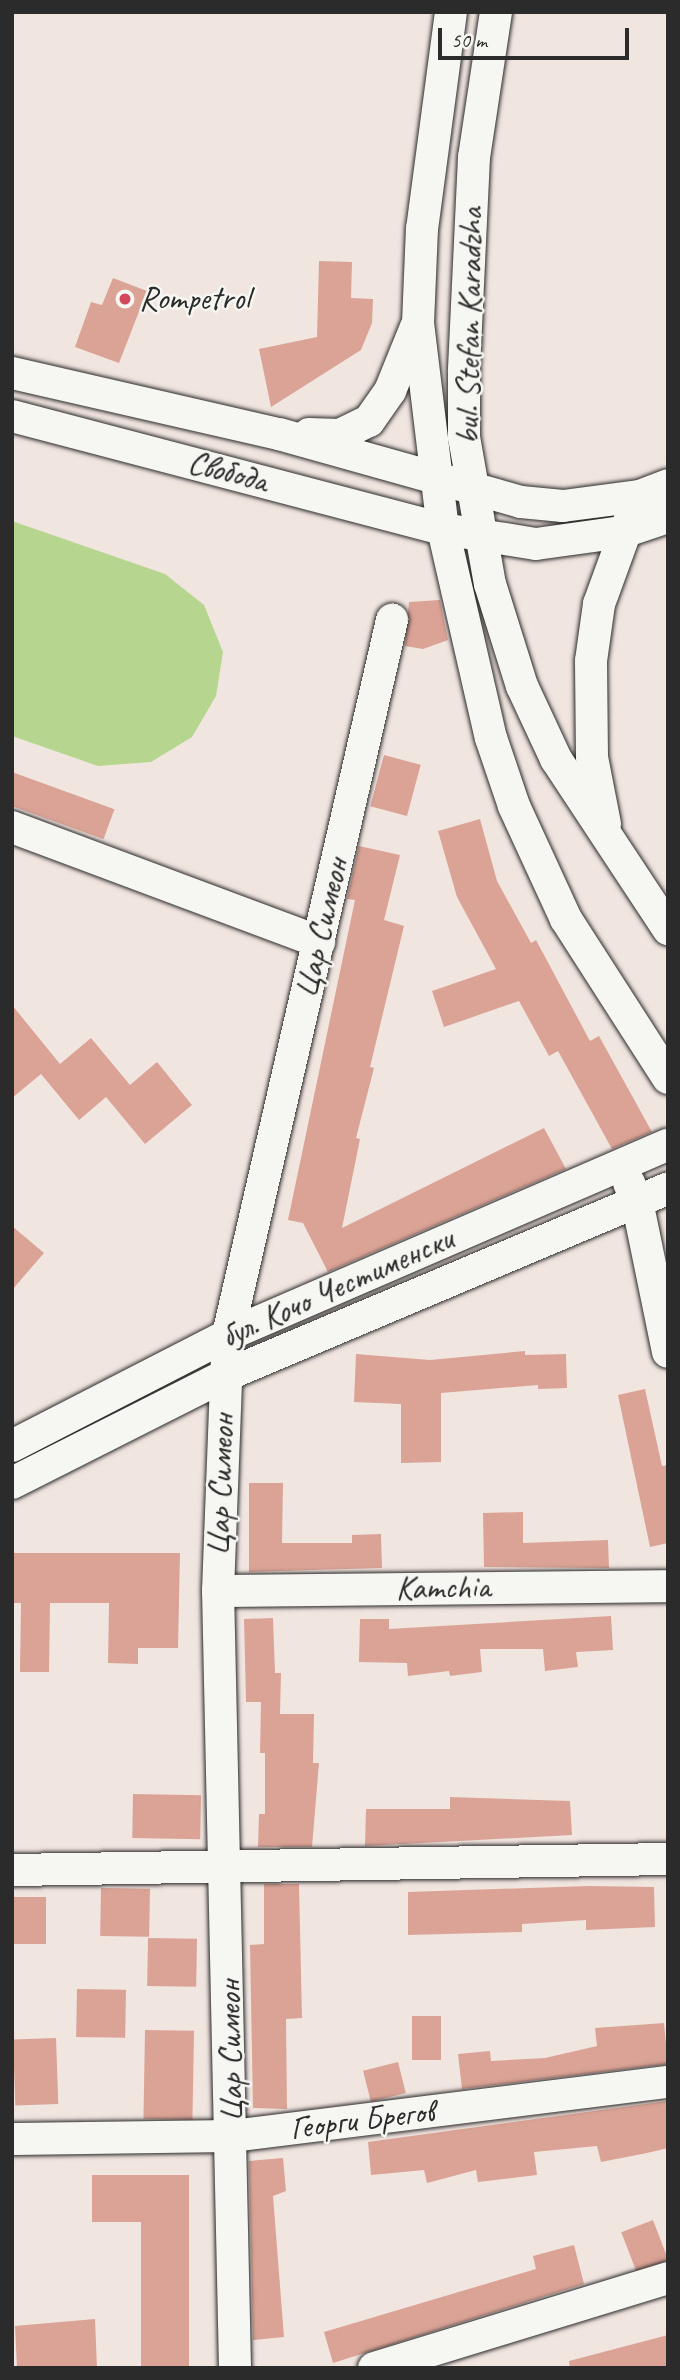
<!DOCTYPE html>
<html>
<head>
<meta charset="utf-8">
<style>
  body { margin:0 }
  #map { position:relative; width:680px; height:2380px; overflow:hidden; background:#f1e5e0; font-family:Caveat,sans-serif }
  div>[style] { position:absolute }
  [style*='--x'] { left:calc(var(--x)*1px); top:calc(var(--y)*1px); width:calc(var(--w)*1px); rotate:calc(var(--a)*1deg) }
  .green>* { inset:0; background:#b6d68f }
  .building>* { inset:0; background:#dba396; transform-origin:0 0 }
  .roads { filter:drop-shadow(0 0 2px #2b2b2b) drop-shadow(0 0 2px #2b2b2b) }
  .minor>* { height:32px; margin:-16px; padding:0 16px; transform-origin:16px; border-radius:16px; background:#f6f6f2 }
  .dots>* { width:19px; height:19px; translate:-50% -50%; box-sizing:border-box; border:4px solid #f6f6f2; border-radius:50% }
  span { translate:-50% -50%; white-space:nowrap; text-align:center; line-height:1.15; -webkit-text-stroke:5px #f6f6f2; paint-order:stroke }
  .poi-label { font-size:33px; color:#2b2b2b }
  .left { translate:0 -50%; text-align:left }
  .street-label { font-size:33px; color:#2b2b2b }
  .frame { position:absolute; inset:0; border:14px solid #2b2b2b; pointer-events:none }
  .scale { position:absolute; left:438px; top:28px; width:191px; height:32px; box-sizing:border-box; border:4px solid #2b2b2b; border-top:0; padding-left:9px; font-size:21px; line-height:24px; white-space:nowrap; color:#2b2b2b; -webkit-text-stroke:5px #f6f6f2; paint-order:stroke }
</style>
</head>
<body>
<div id="map">
  <div class="green">
    <div style="clip-path:polygon(12px 521px,165px 574px,204px 605px,223px 652px,216px 696px,192px 737px,151px 762px,98px 766px,12px 736px)"></div>
  </div>
  <div class="building">
    <div style="clip-path:polygon(319px 261px,352px 262px,351px 298px,373px 299px,372px 323px,361px 350px,271px 407px,259px 349px,317px 337px)"></div>
    <div style="clip-path:polygon(113px 278px,147px 291px,119px 363px,75px 347px,91px 302px,102px 305px)"></div>
    <div style="clip-path:polygon(440px 600px,448px 640px,423px 649px,405px 646px,409px 602px)"></div>
    <div style="left:384px;top:755px;width:38px;height:53px;rotate:15deg"></div>
    <div style="left:12px;top:772px;width:109px;height:32px;rotate:20deg"></div>
    <div style="clip-path:polygon(480px 819px,497px 881px,531px 943px,536px 940px,590px 1041px,599px 1036px,652px 1132px,612px 1149px,558px 1051px,549px 1056px,519px 1001px,444px 1027px,432px 991px,496px 969px,457px 897px,438px 831px)"></div>
    <div style="clip-path:polygon(359px 846px,400px 855px,384px 920px,404px 926px,370px 1067px,374px 1068px,356px 1138px,360px 1139px,342px 1228px,544px 1128px,566px 1169px,328px 1272px,303px 1223px,288px 1220px,355px 900px,347px 899px)"></div>
    <div style="clip-path:polygon(12px 1005px,60px 1064px,91px 1038px,130px 1085px,157px 1062px,192px 1105px,145px 1144px,106px 1097px,79px 1120px,41px 1074px,12px 1098px)"></div>
    <div style="clip-path:polygon(12px 1226px,44px 1253px,12px 1290px)"></div>
    <div style="clip-path:polygon(525px 1351px,525px 1355px,566px 1354px,567px 1388px,538px 1389px,538px 1385px,441px 1393px,441px 1462px,401px 1463px,401px 1404px,354px 1402px,356px 1354px,430px 1360px)"></div>
    <div style="clip-path:polygon(645px 1389px,662px 1466px,668px 1465px,668px 1543px,650px 1547px,618px 1395px)"></div>
    <div style="clip-path:polygon(249px 1483px,283px 1483px,282px 1543px,352px 1543px,352px 1535px,381px 1534px,382px 1568px,249px 1572px)"></div>
    <div style="clip-path:polygon(523px 1512px,523px 1543px,608px 1540px,609px 1568px,484px 1567px,483px 1513px)"></div>
    <div style="clip-path:polygon(12px 1553px,180px 1553px,178px 1648px,138px 1648px,138px 1664px,108px 1663px,109px 1603px,50px 1603px,49px 1672px,20px 1672px,21px 1603px,12px 1603px)"></div>
    <div style="clip-path:polygon(611px 1616px,613px 1650px,576px 1652px,578px 1667px,545px 1671px,543px 1649px,480px 1649px,482px 1672px,450px 1676px,449px 1671px,408px 1676px,407px 1663px,359px 1662px,360px 1619px,389px 1619px,389px 1629px)"></div>
    <div style="clip-path:polygon(273px 1618px,275px 1673px,281px 1673px,280px 1714px,314px 1714px,313px 1763px,319px 1763px,312px 1847px,258px 1847px,259px 1814px,265px 1814px,265px 1753px,260px 1753px,261px 1702px,246px 1702px,244px 1619px)"></div>
    <div style="left:133px;top:1794px;width:68px;height:44px;rotate:1deg"></div>
    <div style="clip-path:polygon(450px 1797px,570px 1801px,572px 1835px,365px 1846px,366px 1809px,450px 1809px)"></div>
    <div style="clip-path:polygon(264px 1884px,299px 1884px,302px 2018px,286px 2019px,287px 2109px,253px 2108px,250px 1945px,264px 1944px)"></div>
    <div style="clip-path:polygon(589px 1886px,654px 1887px,655px 1927px,586px 1930px,586px 1920px,522px 1924px,522px 1932px,408px 1935px,408px 1892px)"></div>
    <div style="left:101px;top:1888px;width:49px;height:48px;rotate:1deg"></div>
    <div style="left:12px;top:1897px;width:34px;height:47px"></div>
    <div style="left:148px;top:1938px;width:49px;height:48px;rotate:1deg"></div>
    <div style="left:77px;top:1989px;width:49px;height:48px;rotate:1deg"></div>
    <div style="left:412px;top:2016px;width:29px;height:44px"></div>
    <div style="clip-path:polygon(664px 2023px,668px 2064px,462px 2089px,458px 2054px,490px 2051px,491px 2061px,545px 2058px,597px 2046px,595px 2028px)"></div>
    <div style="left:145px;top:2030px;width:49px;height:89px;rotate:1deg"></div>
    <div style="left:56px;top:2038px;width:66px;height:43px;rotate:88deg"></div>
    <div style="left:398px;top:2062px;width:32px;height:36px;rotate:76deg"></div>
    <div style="clip-path:polygon(668px 2101px,668px 2148px,647px 2153px,601px 2162px,597px 2146px,534px 2152px,537px 2175px,478px 2182px,476px 2170px,427px 2183px,424px 2170px,371px 2175px,368px 2142px)"></div>
    <div style="clip-path:polygon(283px 2158px,286px 2191px,273px 2196px,284px 2337px,253px 2340px,249px 2161px)"></div>
    <div style="clip-path:polygon(92px 2175px,189px 2175px,189px 2368px,141px 2368px,141px 2222px,92px 2222px)"></div>
    <div style="left:653px;top:2220px;width:43px;height:34px;rotate:69deg"></div>
    <div style="clip-path:polygon(574px 2245px,584px 2284px,333px 2363px,324px 2332px,536px 2269px,533px 2256px)"></div>
    <div style="clip-path:polygon(95px 2319px,97px 2368px,17px 2368px,15px 2326px)"></div>
    <div style="clip-path:polygon(668px 2335px,668px 2368px,570px 2368px,569px 2361px)"></div>
  </div>
  <div class="roads">
    <div class="minor">
      <div style="--x:451;--y:12;--w:218;--a:97.6"></div>
      <div style="--x:422;--y:228;--w:95;--a:92.4"></div>
      <div style="--x:418;--y:323;--w:208;--a:83.1"></div>
      <div style="--x:443;--y:529;--w:214;--a:77.1"></div>
      <div style="--x:491;--y:738;--w:72;--a:71.3"></div>
      <div style="--x:514;--y:806;--w:124;--a:65.3"></div>
      <div style="--x:566;--y:919;--w:189;--a:57.3"></div>
      <div style="--x:496;--y:12;--w:147;--a:98.6"></div>
      <div style="--x:474;--y:157;--w:215;--a:92.7"></div>
      <div style="--x:464;--y:372;--w:65;--a:90"></div>
      <div style="--x:464;--y:437;--w:149;--a:80"></div>
      <div style="--x:490;--y:584;--w:107;--a:72.6"></div>
      <div style="--x:522;--y:686;--w:81;--a:65"></div>
      <div style="--x:556;--y:759;--w:204;--a:56.6"></div>
      <div style="--x:12;--y:373;--w:274;--a:12.9"></div>
      <div style="--x:279;--y:434;--w:251;--a:15.7"></div>
      <div style="--x:521;--y:502;--w:42;--a:5.4"></div>
      <div style="--x:563;--y:506;--w:78;--a:-7.4"></div>
      <div style="--x:640;--y:496;--w:30;--a:-21"></div>
      <div style="--x:12;--y:416;--w:446;--a:14.7"></div>
      <div style="--x:443;--y:529;--w:94;--a:9.2"></div>
      <div style="--x:536;--y:544;--w:88;--a:-7.9"></div>
      <div style="--x:623;--y:532;--w:47;--a:-18.4"></div>
      <div style="--x:309;--y:434;--w:31;--a:2"></div>
      <div style="--x:340;--y:435;--w:32;--a:-26"></div>
      <div style="--x:369;--y:421;--w:37;--a:-55"></div>
      <div style="--x:390;--y:391;--w:69;--a:-67.9"></div>
      <div style="--x:605;--y:824;--w:68;--a:-101"></div>
      <div style="--x:592;--y:757;--w:96;--a:-90.6"></div>
      <div style="--x:591;--y:661;--w:58;--a:-82"></div>
      <div style="--x:599;--y:604;--w:94;--a:-70"></div>
      <div style="--x:12;--y:827;--w:328;--a:20.5"></div>
      <div style="--x:629;--y:1183;--w:20;--a:66"></div>
      <div style="--x:637;--y:1201;--w:154;--a:78.4"></div>
      <div style="--x:12;--y:1446;--w:243;--a:-27.2"></div>
      <div style="--x:228;--y:1335;--w:479;--a:-23.4"></div>
      <div style="--x:12;--y:1483;--w:237;--a:-26.8"></div>
      <div style="--x:224;--y:1376;--w:482;--a:-22.9"></div>
      <div style="--x:218;--y:1591;--w:450;--a:-0.6"></div>
      <div style="--x:12;--y:1870;--w:656;--a:-0.96"></div>
      <div style="--x:12;--y:2139;--w:221;--a:-0.8"></div>
      <div style="--x:233;--y:2136;--w:438;--a:-7.1"></div>
      <div style="--x:235;--y:2368;--w:777;--a:-91.25"></div>
      <div style="--x:218;--y:1591;--w:256;--a:-87.8"></div>
      <div style="--x:228;--y:1335;--w:734;--a:-77.08"></div>
      <div style="--x:374;--y:2368;--w:307;--a:-17"></div>
    </div>
  </div>
  <div class="dots">
    <div style="left:125px;top:299px;background:#d1495b"></div>
  </div>
  <div class="poi-label">
    <span class="left" style="left:139px;top:299px">Rompetrol</span>
  </div>
  <div class="street-label">
    <span style="left:470px;top:326px;rotate:-89deg">bul. Stefan Karadzha</span>
    <span style="left:228px;top:472px;rotate:15deg">Свобода</span>
    <span style="left:322px;top:928px;rotate:-77deg">Цар Симеон</span>
    <span style="left:337px;top:1288px;rotate:-24deg">бул. Кочо Честименски</span>
    <span style="left:221px;top:1485px;rotate:-88deg">Цар Симеон</span>
    <span style="left:443px;top:1588px;rotate:-1deg">Kamchia</span>
    <span style="left:231px;top:2051px;rotate:-91deg">Цар Симеон</span>
    <span style="left:362px;top:2120px;rotate:-7deg">Георги Брегов</span>
  </div>
  <div class="frame"></div>
  <div class="scale">50 m</div>
</div>
</body>
</html>
